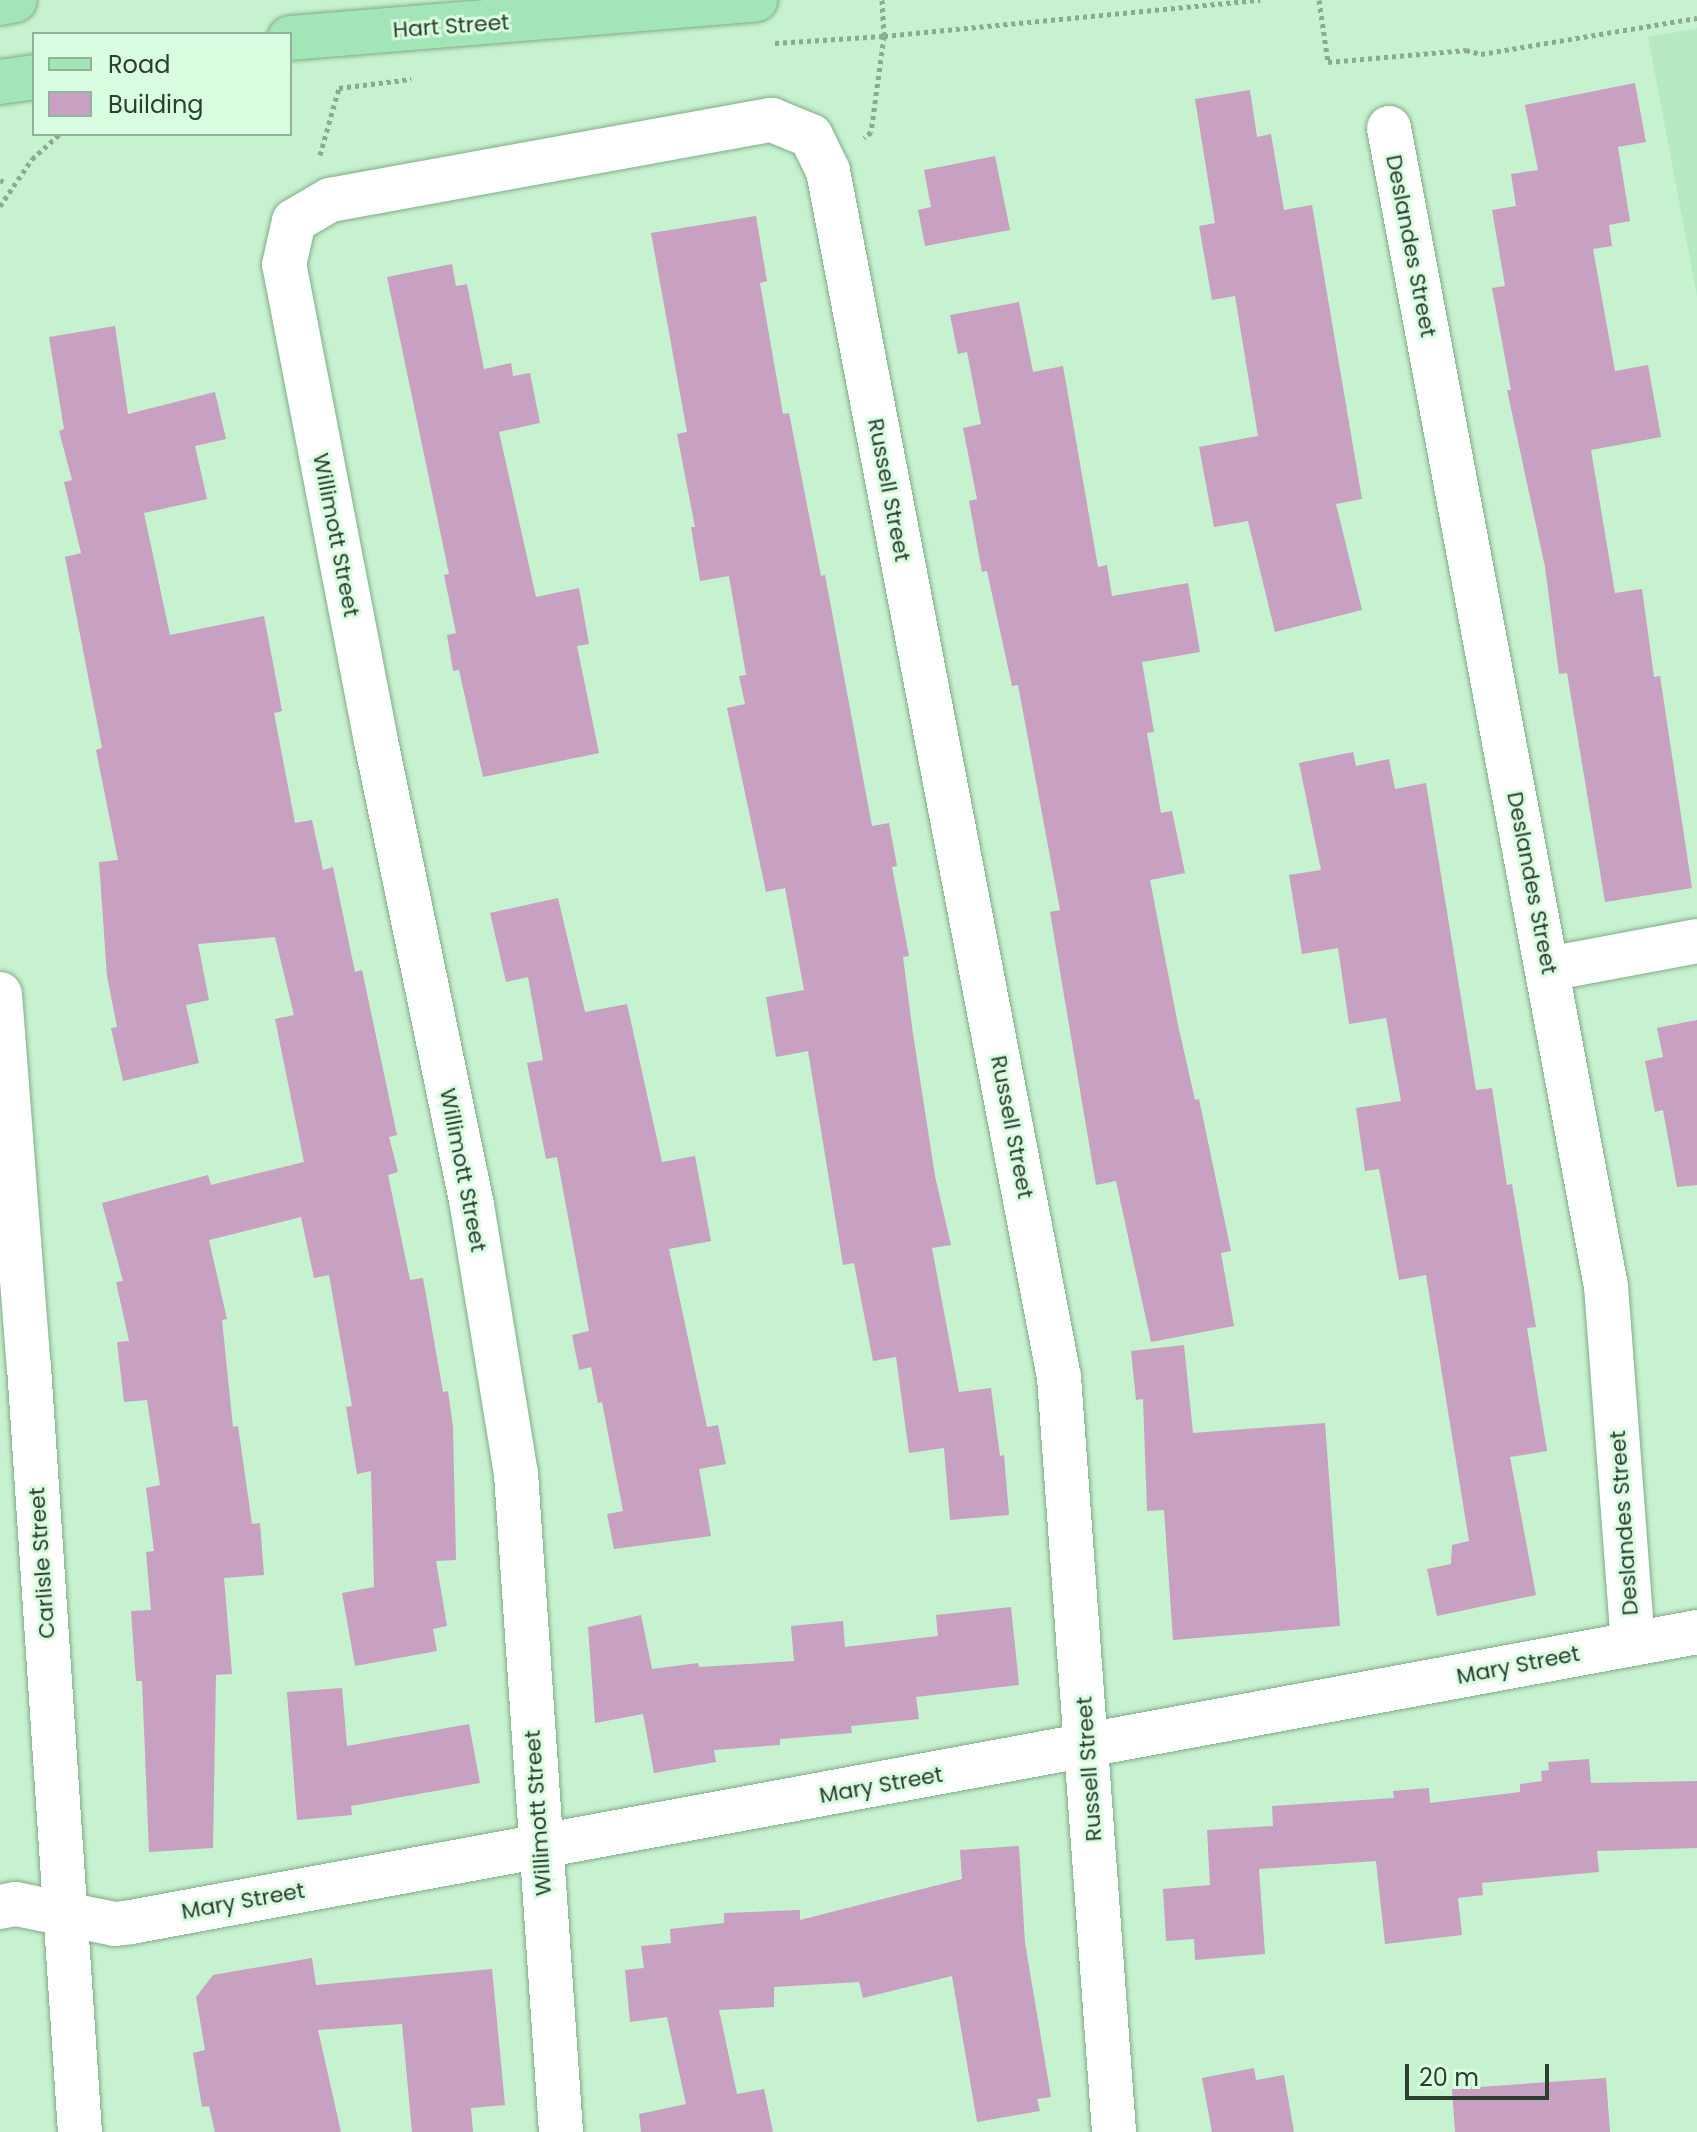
<!DOCTYPE html>
<html>
<head>
<meta charset="utf-8">
<style>
  body { margin:0 }
  #map { position:relative; width:1697px; height:2132px; overflow:hidden; background:#c6f2cf; font-family:Poppins,sans-serif }
  div>[style] { position:absolute }
  [style*='--x'] { left:calc(var(--x)*1px); top:calc(var(--y)*1px); width:calc(var(--w)*1px); rotate:calc(var(--a)*1deg) }
  .built>* { inset:0; background:#b7eac2 }
  .building>* { inset:0; background:#c7a0c2 }
  .path>* { height:5px; margin-top:-2.5px; transform-origin:0; background:repeating-linear-gradient(90deg,#8aab91 0 4px,transparent 0 8px) }
  .roads { filter:drop-shadow(0 0 2px #81ab8a) drop-shadow(0 0 2px #81ab8a) }
  .minor>* { height:44px; margin:-22px; padding:0 22px; transform-origin:22px; border-radius:22px; background:#fff }
  .major>* { height:44px; margin:-22px; padding:0 22px; transform-origin:22px; border-radius:22px; background:#a2e5b6 }
  span { translate:-50% -50%; white-space:nowrap; text-align:center; line-height:1.15; -webkit-text-stroke:6px #d9fde1; paint-order:stroke }
  .street-label { font-size:22px; color:#2c3e30 }
  .legend { position:absolute; left:32px; top:32px; width:260px; height:104px; box-sizing:border-box; background:#d9fde1; border:2px solid #94b19a; margin:0; padding:10px 14px; list-style:none; font-size:24px; color:#2c3e30 }
  .legend li { display:flex; align-items:center; gap:16px; height:40px }
  .legend b { width:40px; border:2px solid #94b19a }
  .scale { position:absolute; left:1405px; top:2064px; width:144px; height:36px; box-sizing:border-box; border:4px solid #2c3e30; border-top:0; padding-left:10px; font-size:24px; line-height:28px; white-space:nowrap; color:#2c3e30; -webkit-text-stroke:6px #d9fde1; paint-order:stroke }
</style>
</head>
<body>
<div id="map">
  <div class="built">
    <div style="clip-path:polygon(1697px 28px,1697px 296px,1648px 37px)"></div>
  </div>
  <div class="building">
    <div style="clip-path:polygon(1635px 83px,1646px 142px,1618px 147px,1630px 221px,1609px 225px,1612px 246px,1593px 249px,1615px 371px,1648px 365px,1661px 437px,1591px 450px,1615px 593px,1642px 589px,1654px 677px,1660px 676px,1692px 888px,1605px 902px,1567px 673px,1559px 674px,1545px 567px,1507px 390px,1511px 390px,1492px 288px,1505px 286px,1492px 210px,1516px 206px,1511px 174px,1538px 170px,1525px 105px)"></div>
    <div style="clip-path:polygon(1250px 90px,1257px 137px,1271px 134px,1284px 210px,1312px 205px,1362px 499px,1336px 504px,1362px 610px,1275px 632px,1248px 521px,1214px 527px,1199px 447px,1258px 436px,1235px 296px,1212px 300px,1199px 226px,1215px 223px,1195px 99px)"></div>
    <div style="clip-path:polygon(995px 156px,1010px 230px,925px 246px,918px 210px,931px 207px,924px 170px)"></div>
    <div style="clip-path:polygon(756px 216px,767px 281px,760px 283px,783px 414px,789px 413px,821px 576px,825px 575px,872px 826px,889px 823px,897px 866px,892px 867px,909px 956px,903px 957px,913px 1034px,935px 1176px,951px 1245px,932px 1248px,959px 1392px,991px 1388px,1000px 1456px,1004px 1455px,1009px 1515px,950px 1520px,944px 1448px,909px 1453px,896px 1357px,873px 1361px,854px 1263px,843px 1265px,808px 1051px,776px 1057px,766px 997px,804px 990px,785px 888px,766px 892px,727px 708px,745px 704px,739px 676px,746px 675px,729px 576px,700px 581px,691px 527px,695px 527px,677px 434px,687px 432px,651px 233px)"></div>
    <div style="clip-path:polygon(452px 264px,456px 286px,467px 284px,484px 369px,511px 363px,513px 376px,530px 373px,540px 423px,499px 432px,536px 597px,579px 588px,589px 644px,577px 646px,599px 753px,483px 777px,459px 670px,453px 671px,447px 635px,456px 633px,444px 575px,449px 574px,387px 277px)"></div>
    <div style="clip-path:polygon(1019px 302px,1033px 372px,1063px 366px,1098px 567px,1107px 565px,1112px 596px,1188px 583px,1200px 652px,1142px 662px,1154px 732px,1147px 733px,1161px 813px,1172px 811px,1185px 873px,1150px 880px,1178px 1025px,1195px 1100px,1199px 1099px,1231px 1251px,1221px 1253px,1234px 1326px,1151px 1342px,1116px 1181px,1096px 1185px,1050px 912px,1060px 910px,1018px 685px,1012px 686px,987px 571px,982px 572px,969px 501px,977px 499px,963px 428px,981px 424px,967px 352px,958px 354px,950px 315px)"></div>
    <div style="clip-path:polygon(115px 326px,128px 414px,215px 392px,226px 439px,195px 446px,207px 499px,144px 513px,170px 635px,264px 616px,282px 711px,274px 713px,295px 823px,312px 820px,323px 870px,333px 867px,355px 972px,362px 970px,397px 1135px,389px 1137px,398px 1172px,388px 1175px,410px 1280px,423px 1278px,443px 1392px,448px 1391px,453px 1427px,456px 1560px,436px 1561px,447px 1626px,433px 1629px,437px 1651px,355px 1666px,342px 1593px,374px 1587px,371px 1471px,357px 1474px,346px 1407px,352px 1406px,329px 1275px,314px 1278px,301px 1217px,209px 1240px,227px 1319px,222px 1320px,233px 1427px,238px 1426px,252px 1524px,260px 1523px,264px 1575px,224px 1578px,232px 1674px,216px 1675px,213px 1848px,149px 1852px,142px 1681px,136px 1681px,131px 1611px,151px 1610px,146px 1552px,154px 1551px,146px 1488px,160px 1485px,147px 1400px,124px 1402px,117px 1342px,129px 1341px,116px 1282px,123px 1281px,102px 1203px,208px 1175px,211px 1185px,304px 1162px,275px 1019px,294px 1015px,275px 937px,198px 944px,209px 1000px,186px 1005px,199px 1063px,123px 1081px,111px 1028px,117px 1027px,107px 976px,99px 862px,118px 860px,96px 750px,102px 748px,65px 557px,81px 553px,64px 482px,72px 480px,59px 431px,64px 429px,49px 337px)"></div>
    <div style="clip-path:polygon(1353px 752px,1356px 766px,1389px 759px,1395px 789px,1426px 783px,1476px 1090px,1492px 1088px,1507px 1185px,1512px 1184px,1536px 1327px,1527px 1328px,1547px 1451px,1510px 1457px,1536px 1595px,1437px 1616px,1427px 1569px,1451px 1564px,1452px 1545px,1469px 1541px,1426px 1275px,1399px 1280px,1379px 1169px,1365px 1171px,1356px 1108px,1401px 1101px,1386px 1018px,1349px 1024px,1338px 948px,1302px 954px,1289px 875px,1321px 870px,1299px 763px)"></div>
    <div style="clip-path:polygon(558px 898px,585px 1012px,627px 1004px,662px 1162px,695px 1156px,711px 1241px,669px 1249px,707px 1427px,718px 1425px,726px 1464px,699px 1469px,711px 1536px,614px 1549px,607px 1514px,623px 1511px,602px 1402px,598px 1403px,591px 1367px,579px 1370px,572px 1335px,589px 1331px,557px 1157px,546px 1159px,527px 1063px,543px 1060px,528px 977px,506px 982px,490px 913px)"></div>
    <div style="clip-path:polygon(1697px 1020px,1697px 1185px,1677px 1187px,1663px 1110px,1655px 1112px,1645px 1061px,1663px 1057px,1657px 1028px)"></div>
    <div style="clip-path:polygon(1184px 1345px,1193px 1433px,1325px 1423px,1340px 1626px,1173px 1640px,1164px 1510px,1147px 1511px,1143px 1399px,1136px 1400px,1131px 1351px)"></div>
    <div style="clip-path:polygon(1011px 1607px,1019px 1685px,916px 1697px,919px 1719px,851px 1726px,852px 1733px,780px 1739px,780px 1745px,714px 1750px,716px 1762px,654px 1773px,643px 1714px,595px 1723px,588px 1627px,641px 1615px,652px 1669px,698px 1663px,699px 1667px,794px 1661px,791px 1626px,843px 1621px,845px 1647px,938px 1636px,936px 1615px)"></div>
    <div style="clip-path:polygon(342px 1688px,347px 1746px,469px 1724px,480px 1783px,351px 1806px,352px 1815px,297px 1820px,287px 1692px)"></div>
    <div style="clip-path:polygon(1589px 1759px,1591px 1783px,1697px 1781px,1697px 1848px,1597px 1851px,1599px 1872px,1482px 1883px,1483px 1895px,1458px 1898px,1462px 1935px,1385px 1944px,1376px 1861px,1259px 1869px,1265px 1954px,1195px 1960px,1194px 1939px,1166px 1941px,1163px 1889px,1210px 1885px,1207px 1830px,1273px 1826px,1272px 1806px,1394px 1798px,1393px 1791px,1429px 1788px,1430px 1803px,1520px 1792px,1520px 1784px,1542px 1781px,1541px 1771px,1549px 1770px,1548px 1762px)"></div>
    <div style="clip-path:polygon(1019px 1846px,1025px 1943px,1051px 2097px,1037px 2099px,1040px 2111px,977px 2122px,952px 1976px,863px 1998px,859px 1982px,774px 1987px,774px 2007px,719px 2010px,737px 2094px,764px 2089px,773px 2132px,641px 2132px,639px 2114px,686px 2104px,667px 2017px,630px 2022px,625px 1970px,644px 1968px,641px 1946px,671px 1943px,670px 1929px,724px 1923px,724px 1913px,800px 1910px,800px 1920px,962px 1879px,960px 1850px)"></div>
    <div style="clip-path:polygon(312px 1958px,316px 1985px,492px 1969px,505px 2105px,471px 2108px,473px 2132px,412px 2132px,402px 2024px,318px 2030px,341px 2132px,215px 2132px,209px 2106px,202px 2107px,193px 2053px,205px 2050px,196px 1997px,213px 1975px)"></div>
    <div style="clip-path:polygon(1254px 2068px,1256px 2080px,1284px 2075px,1294px 2132px,1212px 2132px,1202px 2078px)"></div>
    <div style="clip-path:polygon(1606px 2078px,1610px 2132px,1455px 2132px,1452px 2089px)"></div>
  </div>
  <div class="path">
    <div style="--x:882;--y:0;--w:36;--a:87"></div>
    <div style="--x:884;--y:36;--w:378;--a:-5.5"></div>
    <div style="--x:1319;--y:0;--w:63;--a:81.7"></div>
    <div style="--x:1328;--y:62;--w:139;--a:-5"></div>
    <div style="--x:1466;--y:50;--w:16;--a:15"></div>
    <div style="--x:1481;--y:54;--w:219;--a:-9.5"></div>
    <div style="--x:775;--y:43;--w:109;--a:-3.7"></div>
    <div style="--x:884;--y:36;--w:97;--a:97.7"></div>
    <div style="--x:871;--y:132;--w:9;--a:139"></div>
    <div style="--x:320;--y:155;--w:70;--a:-74.2"></div>
    <div style="--x:339;--y:88;--w:73;--a:-7.1"></div>
    <div style="--x:0;--y:180;--w:4;--a:27"></div>
    <div style="--x:0;--y:206;--w:57;--a:-55.8"></div>
    <div style="--x:32;--y:159;--w:38;--a:-42"></div>
  </div>
  <div class="roads">
    <div class="minor">
      <div style="--x:1389;--y:128;--w:1178;--a:79.39"></div>
      <div style="--x:1606;--y:1286;--w:359;--a:85.7"></div>
      <div style="--x:1548;--y:969;--w:152;--a:-10.6"></div>
      <div style="--x:0;--y:994;--w:374;--a:85.6"></div>
      <div style="--x:29;--y:1367;--w:767;--a:86.19"></div>
      <div style="--x:0;--y:1907;--w:16;--a:-11"></div>
      <div style="--x:16;--y:1904;--w:101;--a:11.4"></div>
      <div style="--x:115;--y:1924;--w:16;--a:-7"></div>
      <div style="--x:131;--y:1922;--w:1593;--a:-10.49"></div>
      <div style="--x:561;--y:2132;--w:660;--a:-93.91"></div>
      <div style="--x:516;--y:1474;--w:273;--a:-99.3"></div>
      <div style="--x:472;--y:1205;--w:474;--a:-101.7"></div>
      <div style="--x:376;--y:741;--w:485;--a:-100.9"></div>
      <div style="--x:284;--y:265;--w:45;--a:-77.2"></div>
      <div style="--x:294;--y:221;--w:42;--a:-30.3"></div>
      <div style="--x:330;--y:200;--w:449;--a:-10.3"></div>
      <div style="--x:772;--y:120;--w:42;--a:22.3"></div>
      <div style="--x:811;--y:136;--w:39;--a:64"></div>
      <div style="--x:828;--y:171;--w:1228;--a:79.16"></div>
      <div style="--x:1059;--y:1377;--w:757;--a:85.83"></div>
    </div>
    <div class="major">
      <div style="--x:0;--y:3;--w:15;--a:-11"></div>
      <div style="--x:290;--y:38;--w:467;--a:-4.7"></div>
      <div style="--x:0;--y:82;--w:34;--a:-8"></div>
    </div>
  </div>
  <div class="street-label">
    <span style="left:451px;top:26px;rotate:-4deg">Hart Street</span>
    <span style="left:1411px;top:246px;rotate:79deg">Deslandes Street</span>
    <span style="left:889px;top:490px;rotate:79deg">Russell Street</span>
    <span style="left:336px;top:535px;rotate:79deg">Willimott Street</span>
    <span style="left:1532px;top:883px;rotate:79deg">Deslandes Street</span>
    <span style="left:1012px;top:1127px;rotate:79deg">Russell Street</span>
    <span style="left:463px;top:1170px;rotate:79deg">Willimott Street</span>
    <span style="left:1624px;top:1523px;rotate:-94deg">Deslandes Street</span>
    <span style="left:42px;top:1563px;rotate:-94deg">Carlisle Street</span>
    <span style="left:1518px;top:1665px;rotate:-11deg">Mary Street</span>
    <span style="left:1089px;top:1769px;rotate:-94deg">Russell Street</span>
    <span style="left:881px;top:1785px;rotate:-10deg">Mary Street</span>
    <span style="left:538px;top:1813px;rotate:-94deg">Willimott Street</span>
    <span style="left:243px;top:1901px;rotate:-10deg">Mary Street</span>
  </div>
  <ul class="legend">
  <li><b style="height:10px;background:#a2e5b6"></b>Road</li>
  <li><b style="height:22px;background:#c7a0c2"></b>Building</li>
  </ul>
  <div class="scale">20 m</div>
</div>
</body>
</html>
